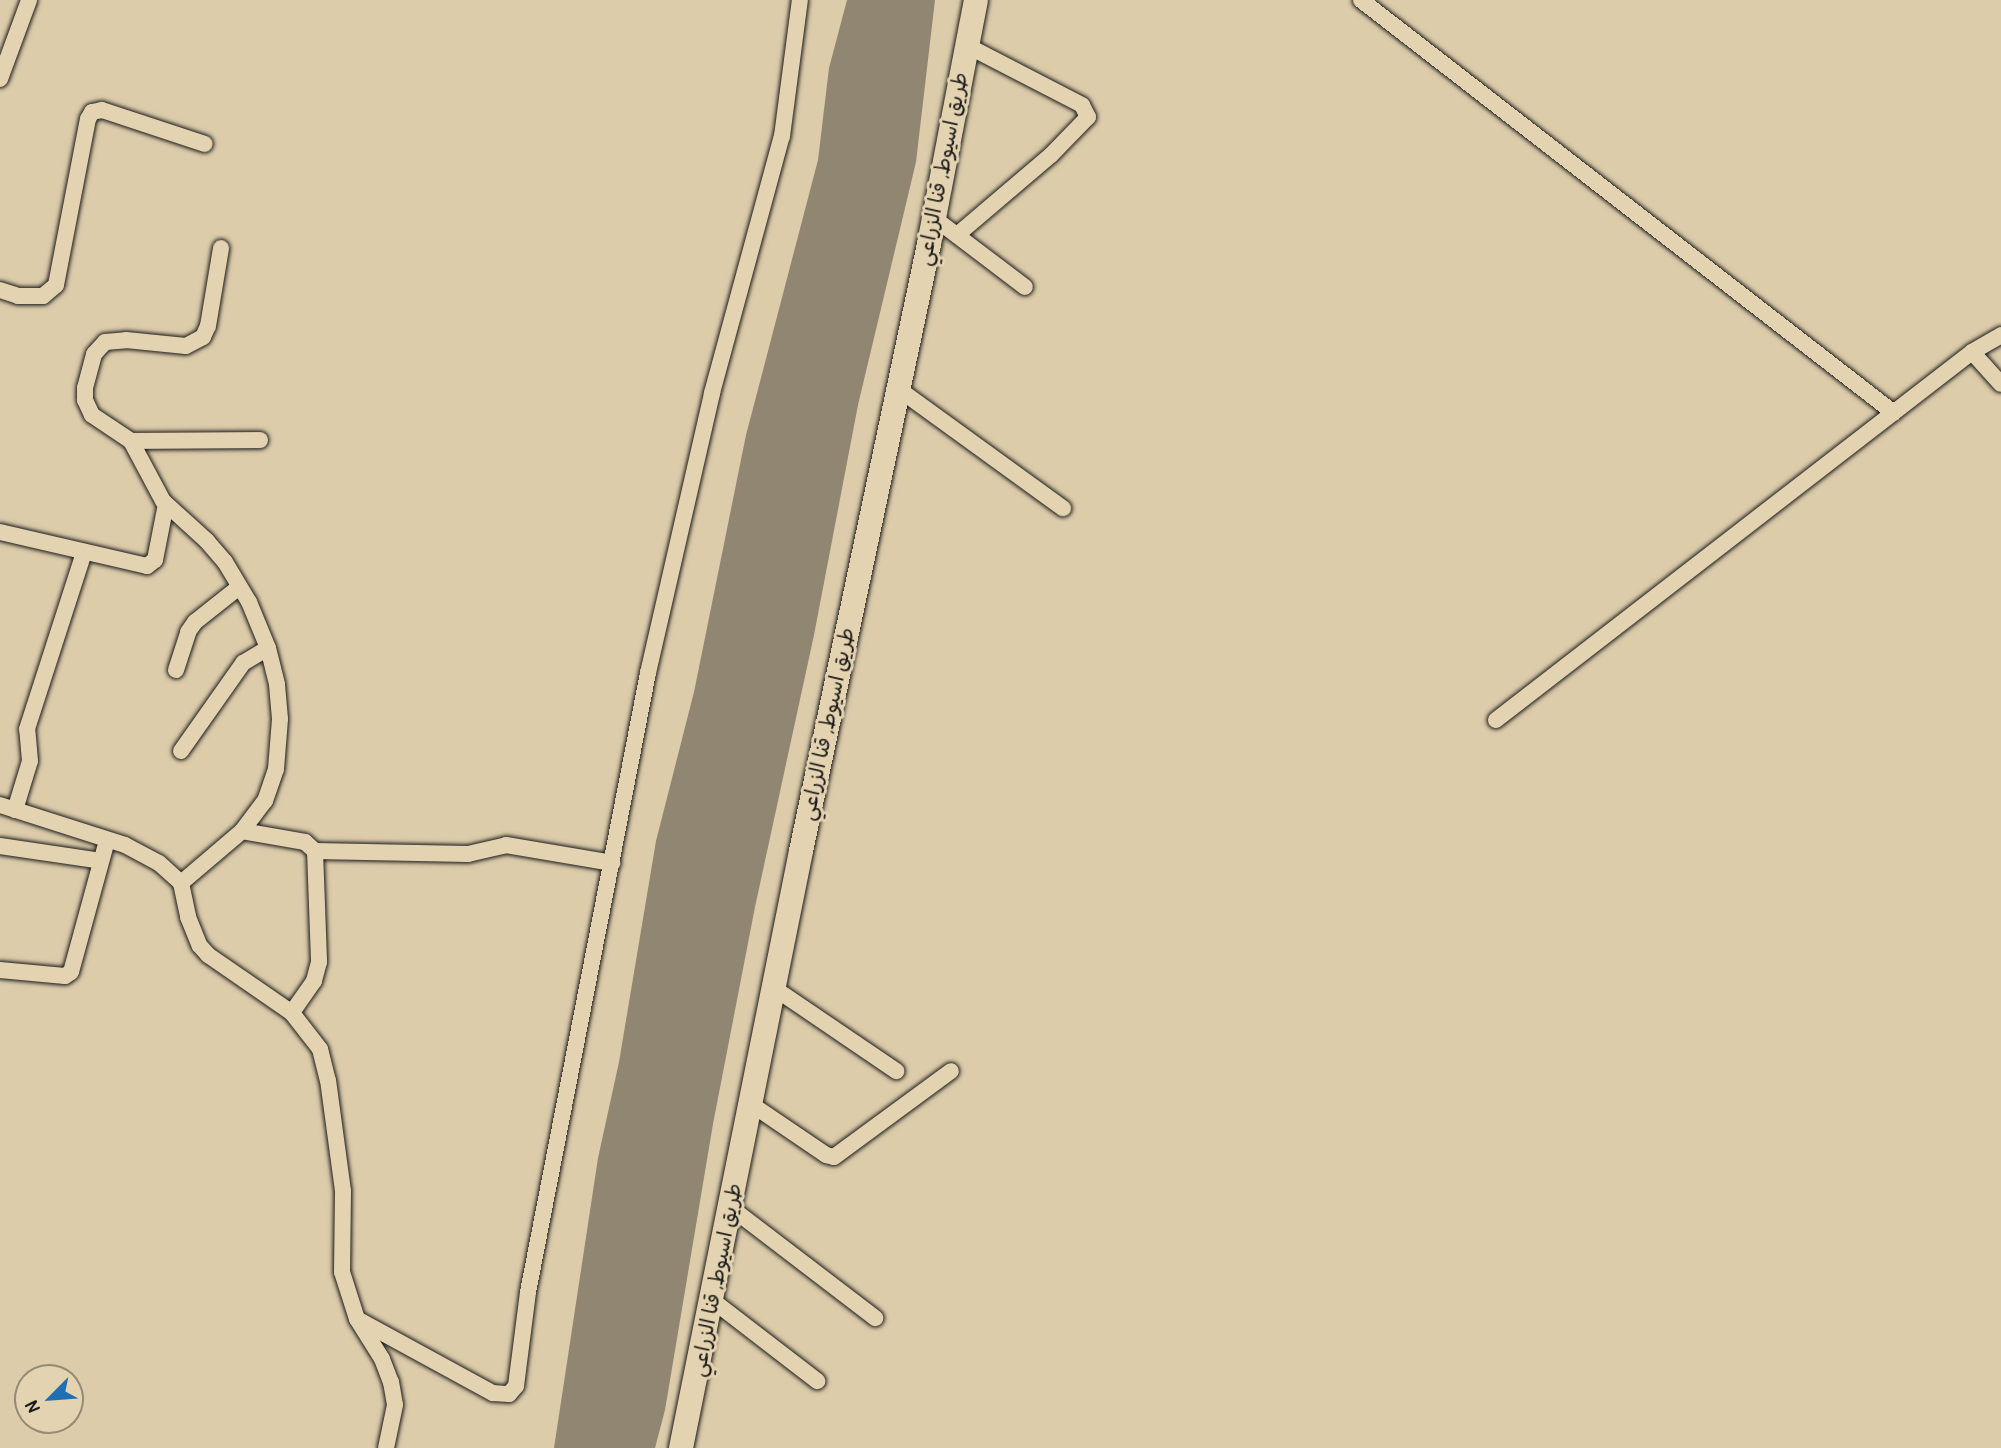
<!DOCTYPE html>
<html>
<head>
<meta charset="utf-8">
<style>
  body { margin:0 }
  #map { position:relative; width:2001px; height:1448px; overflow:hidden; background:#dcccaa; font-family:"Patrick Hand","Playpen Sans Arabic",sans-serif }
  div>[style] { position:absolute }
  [style*='--x'] { left:calc(var(--x)*1px); top:calc(var(--y)*1px); width:calc(var(--w)*1px); rotate:calc(var(--a)*1deg) }
  .water>* { inset:0; background:#908672 }
  .roads { filter:drop-shadow(0 0 2px #1c1c1c) drop-shadow(0 0 2px #1c1c1c) }
  .minor>* { height:16px; margin:-8px; padding:0 8px; transform-origin:8px; border-radius:8px; background:#e4d3b0 }
  .trunk>* { height:24px; margin:-12px; padding:0 12px; transform-origin:12px; border-radius:12px; background:#e4d3b0 }
  span { translate:-50% -50%; white-space:nowrap; text-align:center; line-height:1.15; -webkit-text-stroke:6px #e4d3b0; paint-order:stroke }
  .street-label { font-size:21px; color:#1c1c1c }
  .north { position:absolute; left:14px; top:1364px; width:70px; height:70px; box-sizing:border-box; background:#e4d3b0; border:2px solid #948a75; border-radius:50%; rotate:245deg; font-size:19px; font-weight:700; line-height:28px; text-align:center; color:#1c1c1c }
  .north::after { content:''; display:block; margin:auto; width:24px; height:32px; background:#1f6fb2; clip-path:polygon(50% 0,100% 100%,50% 72%,0 100%) }
</style>
</head>
<body>
<div id="map">
  <div class="water">
    <div style="clip-path:polygon(847px 0,935px 0,916px 162px,858px 405px,814px 635px,755px 907px,713px 1124px,665px 1410px,655px 1448px,554px 1448px,598px 1158px,619px 1062px,656px 841px,694px 692px,746px 435px,818px 160px,829px 68px)"></div>
  </div>
  <div class="roads">
    <div class="minor">
      <div style="--x:1361;--y:0;--w:674;--a:37.77"></div>
      <div style="--x:0;--y:79;--w:84;--a:-69.8"></div>
      <div style="--x:934;--y:218;--w:114;--a:37.2"></div>
      <div style="--x:957;--y:235;--w:123;--a:-40.4"></div>
      <div style="--x:1051;--y:155;--w:53;--a:-45.8"></div>
      <div style="--x:1088;--y:117;--w:13;--a:-117"></div>
      <div style="--x:1082;--y:105;--w:131;--a:-152.7"></div>
      <div style="--x:0;--y:290;--w:19;--a:18"></div>
      <div style="--x:18;--y:296;--w:25;--a:0"></div>
      <div style="--x:43;--y:296;--w:17;--a:-40"></div>
      <div style="--x:56;--y:285;--w:169;--a:-79.1"></div>
      <div style="--x:88;--y:119;--w:8;--a:-60"></div>
      <div style="--x:92;--y:112;--w:10;--a:-11"></div>
      <div style="--x:102;--y:110;--w:108;--a:18.3"></div>
      <div style="--x:1972;--y:352;--w:43;--a:47.8"></div>
      <div style="--x:897;--y:388;--w:205;--a:35.9"></div>
      <div style="--x:131;--y:441;--w:129;--a:-0.4"></div>
      <div style="--x:0;--y:532;--w:151;--a:13"></div>
      <div style="--x:147;--y:566;--w:10;--a:-37"></div>
      <div style="--x:155;--y:560;--w:57;--a:-78.9"></div>
      <div style="--x:176;--y:670;--w:40;--a:-72"></div>
      <div style="--x:188;--y:632;--w:12;--a:-55"></div>
      <div style="--x:195;--y:622;--w:56;--a:-38.5"></div>
      <div style="--x:1496;--y:720;--w:602;--a:-37.71"></div>
      <div style="--x:1972;--y:352;--w:34;--a:-30"></div>
      <div style="--x:181;--y:751;--w:108;--a:-54.8"></div>
      <div style="--x:243;--y:663;--w:29;--a:-31"></div>
      <div style="--x:0;--y:805;--w:131;--a:17.7"></div>
      <div style="--x:125;--y:845;--w:38;--a:28"></div>
      <div style="--x:159;--y:863;--w:30;--a:42"></div>
      <div style="--x:181;--y:883;--w:35;--a:78"></div>
      <div style="--x:188;--y:917;--w:31;--a:68"></div>
      <div style="--x:200;--y:946;--w:12;--a:48"></div>
      <div style="--x:208;--y:955;--w:102;--a:34.6"></div>
      <div style="--x:292;--y:1013;--w:46;--a:52.1"></div>
      <div style="--x:320;--y:1049;--w:32;--a:76"></div>
      <div style="--x:328;--y:1080;--w:112;--a:82.3"></div>
      <div style="--x:343;--y:1191;--w:81;--a:90.7"></div>
      <div style="--x:342;--y:1272;--w:49;--a:72.3"></div>
      <div style="--x:357;--y:1319;--w:155;--a:28.6"></div>
      <div style="--x:493;--y:1393;--w:16;--a:4"></div>
      <div style="--x:509;--y:1394;--w:11;--a:-49"></div>
      <div style="--x:516;--y:1386;--w:95;--a:-82.7"></div>
      <div style="--x:528;--y:1292;--w:631;--a:-79.03"></div>
      <div style="--x:648;--y:673;--w:287;--a:-77.1"></div>
      <div style="--x:712;--y:393;--w:266;--a:-74.8"></div>
      <div style="--x:782;--y:136;--w:137;--a:-82.5"></div>
      <div style="--x:15;--y:810;--w:51;--a:-73"></div>
      <div style="--x:30;--y:761;--w:32;--a:-95"></div>
      <div style="--x:27;--y:729;--w:185;--a:-72.1"></div>
      <div style="--x:242;--y:831;--w:64;--a:9.9"></div>
      <div style="--x:305;--y:842;--w:13;--a:42"></div>
      <div style="--x:315;--y:851;--w:111;--a:87.9"></div>
      <div style="--x:319;--y:962;--w:20;--a:105"></div>
      <div style="--x:314;--y:981;--w:39;--a:125"></div>
      <div style="--x:0;--y:846;--w:102;--a:8.4"></div>
      <div style="--x:315;--y:851;--w:153;--a:1.1"></div>
      <div style="--x:468;--y:854;--w:39;--a:-13"></div>
      <div style="--x:506;--y:845;--w:108;--a:9.6"></div>
      <div style="--x:181;--y:883;--w:80;--a:-40.4"></div>
      <div style="--x:242;--y:831;--w:38;--a:-53"></div>
      <div style="--x:265;--y:801;--w:34;--a:-71"></div>
      <div style="--x:276;--y:769;--w:50;--a:-85.4"></div>
      <div style="--x:280;--y:719;--w:35;--a:-95"></div>
      <div style="--x:277;--y:684;--w:37;--a:-104"></div>
      <div style="--x:268;--y:648;--w:50;--a:-112.4"></div>
      <div style="--x:249;--y:602;--w:47;--a:-121"></div>
      <div style="--x:225;--y:562;--w:28;--a:-131"></div>
      <div style="--x:207;--y:541;--w:59;--a:-137.7"></div>
      <div style="--x:163;--y:501;--w:68;--a:-118.1"></div>
      <div style="--x:131;--y:441;--w:47;--a:-146.3"></div>
      <div style="--x:92;--y:415;--w:17;--a:-115"></div>
      <div style="--x:85;--y:400;--w:12;--a:-90"></div>
      <div style="--x:85;--y:388;--w:35;--a:-75"></div>
      <div style="--x:94;--y:354;--w:16;--a:-47"></div>
      <div style="--x:105;--y:342;--w:21;--a:-5"></div>
      <div style="--x:126;--y:340;--w:60;--a:5.7"></div>
      <div style="--x:186;--y:346;--w:19;--a:-28"></div>
      <div style="--x:203;--y:337;--w:12;--a:-66"></div>
      <div style="--x:208;--y:326;--w:79;--a:-80.5"></div>
      <div style="--x:0;--y:970;--w:65;--a:5.3"></div>
      <div style="--x:65;--y:976;--w:7;--a:-34"></div>
      <div style="--x:71;--y:972;--w:137;--a:-74.7"></div>
      <div style="--x:774;--y:988;--w:148;--a:34.2"></div>
      <div style="--x:751;--y:1104;--w:91;--a:34.2"></div>
      <div style="--x:826;--y:1155;--w:8;--a:14"></div>
      <div style="--x:834;--y:1157;--w:145;--a:-36.3"></div>
      <div style="--x:730;--y:1207;--w:183;--a:37.4"></div>
      <div style="--x:712;--y:1300;--w:133;--a:37.6"></div>
      <div style="--x:357;--y:1319;--w:47;--a:58"></div>
      <div style="--x:382;--y:1359;--w:25;--a:69"></div>
      <div style="--x:391;--y:1382;--w:23;--a:80"></div>
      <div style="--x:395;--y:1405;--w:44;--a:101.8"></div>
    </div>
    <div class="trunk">
      <div style="--x:681;--y:1448;--w:609;--a:-78.63"></div>
      <div style="--x:801;--y:851;--w:620;--a:-78.09"></div>
      <div style="--x:929;--y:244;--w:248;--a:-79.1"></div>
    </div>
  </div>
  <div class="street-label">
    <span style="left:942px;top:169px;rotate:-79deg">طريق اسيوط, قنا الزراعي</span>
    <span style="left:827px;top:724px;rotate:-78deg">طريق اسيوط, قنا الزراعي</span>
    <span style="left:716px;top:1280px;rotate:-79deg">طريق اسيوط, قنا الزراعي</span>
  </div>
  <div class="north">N</div>
</div>
</body>
</html>
